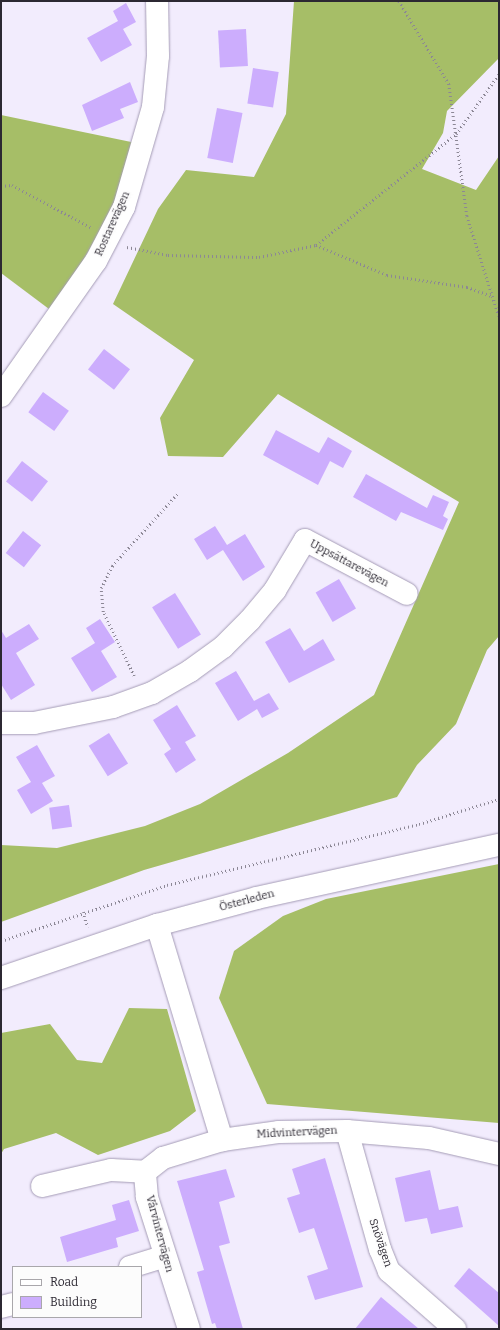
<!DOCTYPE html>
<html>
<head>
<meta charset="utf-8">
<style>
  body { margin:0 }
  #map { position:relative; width:500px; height:1330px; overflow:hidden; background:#f2ecfd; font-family:Bitter,serif }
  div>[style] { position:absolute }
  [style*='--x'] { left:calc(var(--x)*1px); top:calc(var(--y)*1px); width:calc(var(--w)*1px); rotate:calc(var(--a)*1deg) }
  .forest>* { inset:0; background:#a6be67 }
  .building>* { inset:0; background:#ccadfd; transform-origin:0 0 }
  .path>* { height:2.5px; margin-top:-1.25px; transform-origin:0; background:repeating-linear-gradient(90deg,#8c8795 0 1px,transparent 0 4px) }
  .roads { filter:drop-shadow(0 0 1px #a59cb6) drop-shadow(0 0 1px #a59cb6) }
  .minor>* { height:22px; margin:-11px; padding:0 11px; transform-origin:11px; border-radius:11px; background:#fff }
  .major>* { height:22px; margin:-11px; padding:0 11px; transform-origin:11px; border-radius:11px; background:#fff }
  span { translate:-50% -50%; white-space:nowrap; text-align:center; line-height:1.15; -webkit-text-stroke:3px #fcfcfc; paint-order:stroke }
  .street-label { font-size:11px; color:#2c2832 }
  .frame { position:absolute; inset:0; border:2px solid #2c2832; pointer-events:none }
  .legend { position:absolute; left:12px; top:1266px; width:130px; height:52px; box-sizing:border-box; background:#fcfcfc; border:1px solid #a9a7ab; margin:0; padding:5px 7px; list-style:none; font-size:12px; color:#2c2832 }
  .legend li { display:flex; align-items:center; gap:8px; height:20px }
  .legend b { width:20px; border:1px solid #a9a7ab }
</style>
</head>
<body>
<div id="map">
  <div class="forest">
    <div style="clip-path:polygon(294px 1px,499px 1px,499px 58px,447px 111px,443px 133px,422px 169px,476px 190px,499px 156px,499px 636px,487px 650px,456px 724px,417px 765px,397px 797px,144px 870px,1px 922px,1px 845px,57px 848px,145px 826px,200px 804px,288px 753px,374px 695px,459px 502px,278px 394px,223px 457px,168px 456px,160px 418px,194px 360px,113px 304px,158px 209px,186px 170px,254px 177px,286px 114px)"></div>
    <div style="clip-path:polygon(1px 115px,136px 143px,110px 214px,53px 312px,1px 273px)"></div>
    <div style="clip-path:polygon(499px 864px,499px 1123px,267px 1104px,219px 998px,234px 951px,283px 916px,326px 899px)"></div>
    <div style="clip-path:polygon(129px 1008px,167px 1009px,196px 1111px,170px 1131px,98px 1155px,56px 1133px,4px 1149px,1px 1154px,1px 1033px,50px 1024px,77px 1060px,102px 1063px)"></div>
  </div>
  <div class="building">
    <div style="clip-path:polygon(126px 3px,136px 22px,123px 29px,132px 45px,101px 62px,87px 38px,118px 21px,113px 11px)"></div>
    <div style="left:246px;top:29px;width:37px;height:28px;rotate:87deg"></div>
    <div style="left:253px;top:68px;width:26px;height:36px;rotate:9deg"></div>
    <div style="clip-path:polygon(130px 82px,138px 102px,120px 109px,124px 118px,92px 131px,82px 105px)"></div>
    <div style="left:217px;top:108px;width:26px;height:51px;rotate:11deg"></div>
    <div style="left:104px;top:349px;width:33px;height:26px;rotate:38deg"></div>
    <div style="left:43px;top:392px;width:32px;height:25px;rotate:36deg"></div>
    <div style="clip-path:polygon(276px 430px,319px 453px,328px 437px,352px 451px,343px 468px,330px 461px,318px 485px,263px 455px)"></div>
    <div style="left:22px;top:461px;width:33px;height:26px;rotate:38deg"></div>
    <div style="clip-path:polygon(366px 474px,427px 508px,433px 495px,449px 502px,443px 516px,448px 519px,443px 530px,401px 512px,396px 521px,353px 497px)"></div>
    <div style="clip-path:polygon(215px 526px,227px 545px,245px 534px,265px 567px,243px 581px,223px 550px,207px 560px,194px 539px)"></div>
    <div style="left:23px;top:531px;width:23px;height:28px;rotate:38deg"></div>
    <div style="left:339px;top:579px;width:34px;height:27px;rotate:60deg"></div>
    <div style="left:175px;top:593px;width:49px;height:27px;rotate:58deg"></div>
    <div style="clip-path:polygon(100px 619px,115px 642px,101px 651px,117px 677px,92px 692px,71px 658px,95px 643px,86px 628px)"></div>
    <div style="clip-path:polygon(29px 624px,39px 639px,16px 653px,35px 685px,11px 700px,1px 684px,1px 630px,6px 638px)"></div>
    <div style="clip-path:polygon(290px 628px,304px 651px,323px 639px,335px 660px,289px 683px,265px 642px)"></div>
    <div style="clip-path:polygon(236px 671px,254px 701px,269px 693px,279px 709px,262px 718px,257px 709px,238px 721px,215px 683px)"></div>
    <div style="clip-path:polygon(177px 705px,196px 736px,185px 742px,196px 760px,176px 773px,164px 754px,171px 749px,153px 720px)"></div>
    <div style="left:109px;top:733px;width:36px;height:24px;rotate:58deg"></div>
    <div style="clip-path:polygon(37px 745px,55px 776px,42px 783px,53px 801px,31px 814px,17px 790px,31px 782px,16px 757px)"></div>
    <div style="left:69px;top:805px;width:22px;height:20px;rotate:82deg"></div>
    <div style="clip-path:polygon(325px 1158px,363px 1287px,315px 1300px,307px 1276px,328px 1269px,314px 1228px,299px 1233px,287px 1198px,300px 1194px,292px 1169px)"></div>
    <div style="clip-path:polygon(226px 1169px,235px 1197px,219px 1202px,230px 1243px,219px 1246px,243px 1329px,217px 1329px,215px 1323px,212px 1324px,197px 1272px,204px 1270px,177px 1181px)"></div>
    <div style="clip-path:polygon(430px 1170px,439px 1210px,458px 1206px,463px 1227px,431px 1234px,427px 1218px,405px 1222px,395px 1178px)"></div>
    <div style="clip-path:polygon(129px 1200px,139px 1231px,116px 1238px,118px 1247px,67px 1262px,60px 1237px,116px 1220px,112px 1205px)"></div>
    <div style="clip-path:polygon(469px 1268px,499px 1293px,499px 1326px,454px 1286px)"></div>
    <div style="clip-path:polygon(381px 1297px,419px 1329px,355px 1329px)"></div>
  </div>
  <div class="path">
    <div style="--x:399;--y:1;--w:97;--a:58.9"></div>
    <div style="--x:449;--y:84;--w:133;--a:82.2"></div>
    <div style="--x:467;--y:216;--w:105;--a:72.3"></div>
    <div style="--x:1;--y:186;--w:11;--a:-5"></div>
    <div style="--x:12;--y:185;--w:89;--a:28.3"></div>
    <div style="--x:316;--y:245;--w:77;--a:22.9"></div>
    <div style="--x:387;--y:275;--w:81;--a:8.5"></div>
    <div style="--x:467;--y:287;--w:27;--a:20"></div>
    <div style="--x:127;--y:247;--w:42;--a:11"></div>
    <div style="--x:168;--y:255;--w:91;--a:1.3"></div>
    <div style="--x:259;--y:257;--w:58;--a:-11.9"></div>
    <div style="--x:316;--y:245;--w:179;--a:-38.4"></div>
    <div style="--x:456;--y:134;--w:74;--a:-54.4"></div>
    <div style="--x:134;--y:676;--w:71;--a:-115.8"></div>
    <div style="--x:103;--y:612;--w:24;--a:-95"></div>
    <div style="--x:101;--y:588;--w:25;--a:-63"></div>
    <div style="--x:112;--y:566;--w:97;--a:-47.9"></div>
    <div style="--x:83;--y:912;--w:16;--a:72"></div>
    <div style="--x:1;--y:941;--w:175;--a:-18.6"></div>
    <div style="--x:167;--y:885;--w:259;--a:-13.6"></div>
    <div style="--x:419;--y:824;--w:84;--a:-17.4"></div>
  </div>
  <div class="roads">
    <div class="minor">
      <div style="--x:1;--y:396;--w:165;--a:-54.9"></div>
      <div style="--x:96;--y:261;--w:61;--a:-62.6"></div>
      <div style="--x:124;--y:207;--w:104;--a:-73.8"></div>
      <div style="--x:153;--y:107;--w:51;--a:-84.4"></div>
      <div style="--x:158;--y:56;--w:55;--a:-91"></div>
      <div style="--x:1;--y:723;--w:33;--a:0"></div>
      <div style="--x:34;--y:723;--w:81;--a:-11.4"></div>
      <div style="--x:113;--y:707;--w:41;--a:-19.7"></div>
      <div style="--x:152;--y:693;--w:44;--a:-30.1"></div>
      <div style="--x:190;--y:671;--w:41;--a:-36"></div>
      <div style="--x:223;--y:647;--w:38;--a:-45"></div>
      <div style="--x:250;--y:620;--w:39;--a:-50"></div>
      <div style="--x:275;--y:590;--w:58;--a:-59"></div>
      <div style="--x:305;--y:540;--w:115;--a:27.9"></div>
      <div style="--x:157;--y:925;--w:225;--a:73.2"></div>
      <div style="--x:347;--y:1131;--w:123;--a:74.4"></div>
      <div style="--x:380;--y:1249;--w:24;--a:68"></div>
      <div style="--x:389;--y:1271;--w:88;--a:41.3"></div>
      <div style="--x:42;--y:1186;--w:71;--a:-13.1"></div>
      <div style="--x:111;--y:1170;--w:34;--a:3"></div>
      <div style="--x:130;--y:1267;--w:34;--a:-17"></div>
      <div style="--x:1;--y:1307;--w:12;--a:-14"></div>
      <div style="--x:189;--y:1329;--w:139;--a:-107.7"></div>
      <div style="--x:147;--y:1197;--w:25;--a:-95"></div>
      <div style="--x:145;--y:1172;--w:23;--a:-38"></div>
      <div style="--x:163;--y:1158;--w:62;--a:-17"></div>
      <div style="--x:222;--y:1140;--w:58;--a:-8"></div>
      <div style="--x:279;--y:1132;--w:68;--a:-0.8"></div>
      <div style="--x:347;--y:1131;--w:82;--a:4.9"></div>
      <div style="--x:429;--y:1138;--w:72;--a:12.9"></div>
    </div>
    <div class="major">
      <div style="--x:1;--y:978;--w:165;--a:-18.8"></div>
      <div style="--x:157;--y:925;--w:104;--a:-15.1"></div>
      <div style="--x:257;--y:898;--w:248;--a:-12.4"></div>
    </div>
  </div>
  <div class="street-label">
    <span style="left:113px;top:224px;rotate:-66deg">Rostarevägen</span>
    <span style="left:349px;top:564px;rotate:28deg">Uppsättarevägen</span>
    <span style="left:247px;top:901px;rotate:-15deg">Österleden</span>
    <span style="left:297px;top:1133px;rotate:-3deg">Midvintervägen</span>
    <span style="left:159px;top:1234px;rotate:75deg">Vårvintervägen</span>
    <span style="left:380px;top:1243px;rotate:71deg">Snövägen</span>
  </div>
  <div class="frame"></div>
  <ul class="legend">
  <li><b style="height:5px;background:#fff"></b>Road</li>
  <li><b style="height:11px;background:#ccadfd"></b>Building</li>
  </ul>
</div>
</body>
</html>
